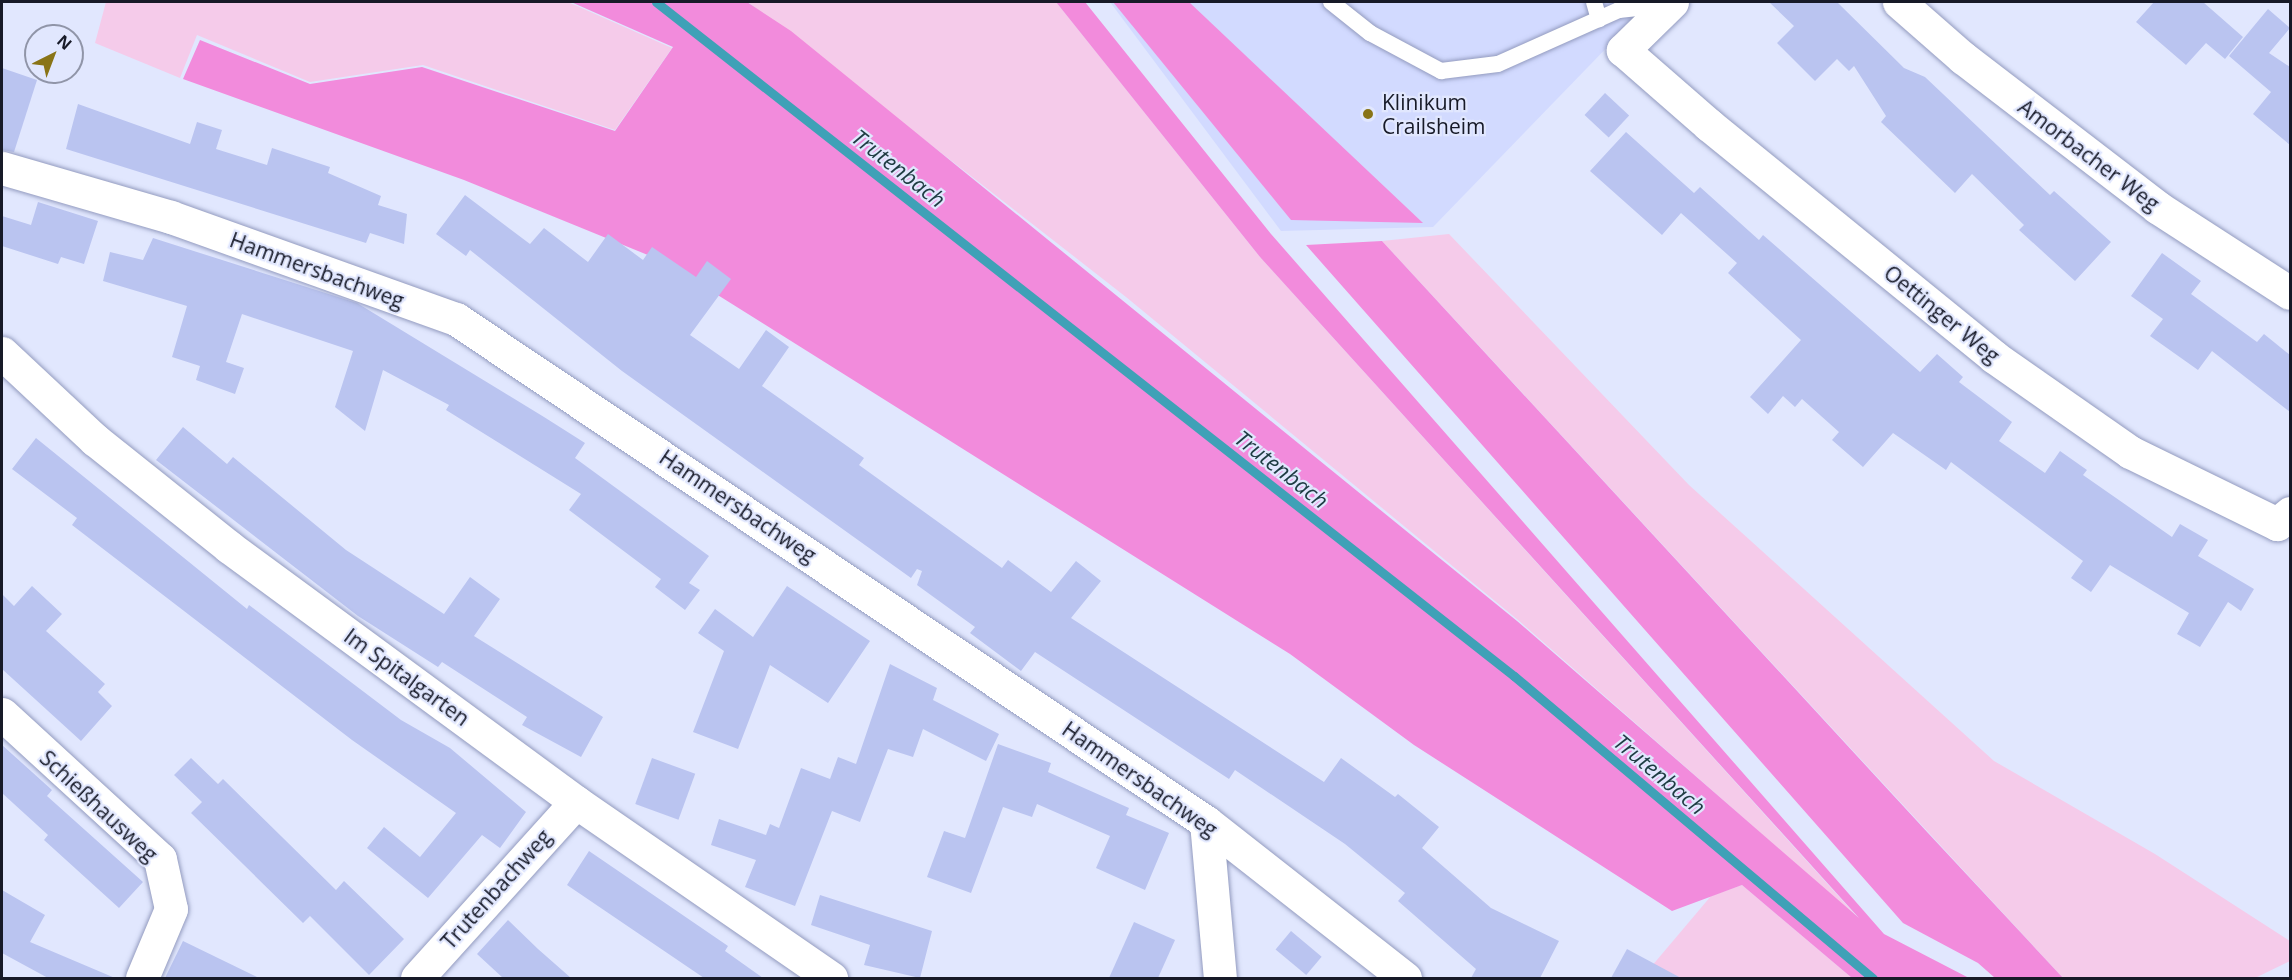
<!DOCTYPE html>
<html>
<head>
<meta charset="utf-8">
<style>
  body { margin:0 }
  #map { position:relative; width:2292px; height:980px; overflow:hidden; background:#e1e7fe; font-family:"Open Sans",sans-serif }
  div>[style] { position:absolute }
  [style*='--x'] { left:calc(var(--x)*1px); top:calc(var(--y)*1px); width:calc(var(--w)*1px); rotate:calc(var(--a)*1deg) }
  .built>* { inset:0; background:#d2daff }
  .green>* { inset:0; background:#f5cbea }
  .forest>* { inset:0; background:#f28bdc }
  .stream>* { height:9px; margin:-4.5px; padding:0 4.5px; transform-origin:4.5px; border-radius:4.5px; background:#3fa1b7 }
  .building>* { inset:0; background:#bac4f0; transform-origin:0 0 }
  .roads { filter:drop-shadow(0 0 2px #939bbf) drop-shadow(0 0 2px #939bbf) }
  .service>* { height:16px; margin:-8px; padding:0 8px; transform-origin:8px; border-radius:8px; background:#fff }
  .minor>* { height:33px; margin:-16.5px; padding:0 16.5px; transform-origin:16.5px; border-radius:16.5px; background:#fff }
  .dots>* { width:16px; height:16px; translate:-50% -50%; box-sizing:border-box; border:3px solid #e1e7fe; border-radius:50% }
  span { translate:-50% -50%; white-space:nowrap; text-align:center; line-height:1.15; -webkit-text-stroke:4.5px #e1e7fe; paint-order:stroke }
  .poi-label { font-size:21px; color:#171a28 }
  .left { translate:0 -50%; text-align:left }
  .street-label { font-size:21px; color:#171a28 }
  .water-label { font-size:22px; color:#1e3c43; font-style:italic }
  .frame { position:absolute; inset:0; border:3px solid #171a28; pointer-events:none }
  .north { position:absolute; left:24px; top:24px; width:60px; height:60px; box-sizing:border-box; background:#e1e7fe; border:2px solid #9095a8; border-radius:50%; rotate:42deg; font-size:16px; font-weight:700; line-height:24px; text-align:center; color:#171a28 }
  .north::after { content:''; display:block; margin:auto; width:21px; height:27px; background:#897417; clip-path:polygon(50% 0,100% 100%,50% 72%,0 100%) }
</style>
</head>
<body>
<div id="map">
  <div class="built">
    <div style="clip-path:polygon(1110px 2px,1651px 2px,1433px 227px,1281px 231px)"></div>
  </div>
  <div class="green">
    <div style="clip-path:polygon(106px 2px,568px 2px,672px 48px,615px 130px,423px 65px,310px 82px,197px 35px,180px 78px,95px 43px)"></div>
    <div style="clip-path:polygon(748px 2px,1056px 2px,1260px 257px,1861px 921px,1518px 620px,1126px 297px)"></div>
    <div style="clip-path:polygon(1449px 234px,1689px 485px,1994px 761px,2155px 854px,2290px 941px,2290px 961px,2255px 978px,2063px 978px,1382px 241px)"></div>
    <div style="clip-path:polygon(1742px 885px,1852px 978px,1668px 978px,1651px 967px,1711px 896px)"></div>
  </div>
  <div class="forest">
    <div style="clip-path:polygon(571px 2px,747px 2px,791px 31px,1517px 621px,1859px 918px,1260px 257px,1056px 2px,1085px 2px,1271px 234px,1884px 934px,1969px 978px,1852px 978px,1742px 885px,1672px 911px,1414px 745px,1290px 654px,665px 262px,464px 180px,183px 79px,200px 40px,310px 84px,422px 67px,615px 131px,673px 47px)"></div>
    <div style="clip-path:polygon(1113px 2px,1189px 2px,1423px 223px,1291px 220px)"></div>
    <div style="clip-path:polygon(1382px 241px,1928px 833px,2063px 978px,1995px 978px,1978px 963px,1903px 923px,1306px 245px)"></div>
  </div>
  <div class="stream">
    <div style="--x:656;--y:2;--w:1091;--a:38.15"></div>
    <div style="--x:1514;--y:676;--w:469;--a:40.1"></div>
  </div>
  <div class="building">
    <div style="clip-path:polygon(1769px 2px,1837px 2px,1904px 68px,1925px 77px,2050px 195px,2054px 191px,2111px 242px,2075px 281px,2019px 230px,2024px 225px,1972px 174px,1955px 193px,1881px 122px,1886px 116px,1854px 66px,1849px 71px,1837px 59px,1815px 81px,1777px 43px,1794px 26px)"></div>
    <div style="clip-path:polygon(2154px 2px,2203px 2px,2243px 37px,2225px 59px,2206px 43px,2186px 65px,2136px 22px)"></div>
    <div style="clip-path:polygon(2268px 9px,2290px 28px,2269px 53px,2290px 67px,2290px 145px,2253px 114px,2271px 92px,2229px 56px)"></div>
    <div style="clip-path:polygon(2px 68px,37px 80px,14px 152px,2px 150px)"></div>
    <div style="left:1605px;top:93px;width:33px;height:30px;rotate:43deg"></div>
    <div style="clip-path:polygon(78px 104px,190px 144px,197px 122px,222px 130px,216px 149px,267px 165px,272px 148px,330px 167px,328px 173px,381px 196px,378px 205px,407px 214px,404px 244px,370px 233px,366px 243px,66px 149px)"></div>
    <div style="clip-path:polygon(1626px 132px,1694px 193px,1700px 187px,1759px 240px,1763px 235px,1920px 372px,1937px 354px,1963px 377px,1959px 382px,2012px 422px,1999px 441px,2045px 473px,2060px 451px,2087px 470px,2083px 475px,2172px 537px,2180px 524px,2208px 540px,2198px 556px,2254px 589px,2241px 611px,2228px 602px,2200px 647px,2177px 634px,2189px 613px,2110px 565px,2091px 592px,2071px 578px,2083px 561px,1951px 462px,1946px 470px,1893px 433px,1863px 467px,1832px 440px,1839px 432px,1802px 399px,1795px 407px,1783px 396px,1768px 414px,1750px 397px,1801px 340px,1728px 273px,1737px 263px,1681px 213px,1662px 235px,1590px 171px)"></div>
    <div style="clip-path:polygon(465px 195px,530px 244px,544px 228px,588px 262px,608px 234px,643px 260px,652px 247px,696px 277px,707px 261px,731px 279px,690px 335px,739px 369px,766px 330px,789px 347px,762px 386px,864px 458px,859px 465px,1002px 568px,1008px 560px,1051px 592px,1076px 561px,1101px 581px,1071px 618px,1324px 782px,1341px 758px,1395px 797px,1398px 794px,1439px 827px,1422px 848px,1491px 908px,1559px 941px,1540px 978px,1471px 978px,1476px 969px,1398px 901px,1405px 893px,1345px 844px,1235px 770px,1229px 779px,1035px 652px,1021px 671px,970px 633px,975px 627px,917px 585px,922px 571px,917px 569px,911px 578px,622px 371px,470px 250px,466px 256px,436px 234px)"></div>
    <div style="clip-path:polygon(38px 202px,98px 221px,84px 264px,61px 257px,58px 264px,2px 246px,2px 216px,31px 225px)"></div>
    <div style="clip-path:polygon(153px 238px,357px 303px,544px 417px,585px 443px,575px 458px,709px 556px,689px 583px,700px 590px,685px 610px,655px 587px,661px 579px,569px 510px,581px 494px,446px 410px,449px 405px,383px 370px,365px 431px,335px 407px,353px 351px,242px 314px,226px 362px,244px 368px,235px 394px,196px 380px,200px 366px,172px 357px,187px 306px,103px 281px,110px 252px,143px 260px)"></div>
    <div style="clip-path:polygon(2162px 253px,2201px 281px,2191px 294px,2257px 342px,2264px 334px,2290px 355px,2290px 412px,2212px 351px,2198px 370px,2150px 336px,2163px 319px,2131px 296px)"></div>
    <div style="clip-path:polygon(183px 427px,227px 464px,233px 457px,346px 550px,444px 614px,470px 577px,500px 599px,474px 636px,603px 717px,581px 757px,522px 725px,527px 717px,442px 662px,438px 667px,358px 616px,156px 460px)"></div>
    <div style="clip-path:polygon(36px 438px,247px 609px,249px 605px,401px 720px,450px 748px,526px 812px,500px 848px,482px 835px,428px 898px,367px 848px,384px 827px,420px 857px,456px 813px,352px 740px,72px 525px,77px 518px,12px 469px)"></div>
    <div style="clip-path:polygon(32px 586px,62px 614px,46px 631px,105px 684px,98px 692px,112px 706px,81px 741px,2px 669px,2px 594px,14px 606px)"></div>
    <div style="clip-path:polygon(787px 586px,870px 641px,828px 703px,770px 665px,738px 749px,693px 732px,724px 651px,698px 633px,715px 609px,753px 637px)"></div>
    <div style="clip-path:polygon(890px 664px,937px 688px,933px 700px,999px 734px,986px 761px,923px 729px,913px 757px,888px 749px,860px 822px,832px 811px,795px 906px,745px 887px,756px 860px,711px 845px,719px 819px,766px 835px,770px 824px,779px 828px,801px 768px,830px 779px,838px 757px,856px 764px)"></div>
    <div style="clip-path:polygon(998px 744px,1051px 763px,1048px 772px,1129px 808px,1126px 815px,1169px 833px,1145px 890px,1096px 868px,1110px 836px,1037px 804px,1032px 817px,1003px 807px,971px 893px,927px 877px,944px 831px,965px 838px)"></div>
    <div style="clip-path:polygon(2px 745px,52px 790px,47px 796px,143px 882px,119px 908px,44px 840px,48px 835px,2px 793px)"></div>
    <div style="clip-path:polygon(191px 758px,218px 784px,223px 779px,336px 890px,344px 881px,404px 939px,369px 975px,310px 916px,303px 923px,191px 813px,202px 802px,174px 775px)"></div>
    <div style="left:652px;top:758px;width:46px;height:49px;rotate:20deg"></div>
    <div style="clip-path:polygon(589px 851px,728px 946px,725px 951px,763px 978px,704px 978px,567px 885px)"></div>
    <div style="clip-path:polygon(2px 890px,45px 915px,30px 942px,115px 978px,48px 978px,2px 953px)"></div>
    <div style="clip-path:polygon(820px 895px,932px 931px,920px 978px,864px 965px,870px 945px,811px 925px)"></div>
    <div style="clip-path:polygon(508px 920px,538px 949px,571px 978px,503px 978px,477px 954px)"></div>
    <div style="clip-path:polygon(1134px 922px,1175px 940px,1158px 978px,1109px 978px)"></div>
    <div style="left:1291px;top:931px;width:40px;height:24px;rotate:40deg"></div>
    <div style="clip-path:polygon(183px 941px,259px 978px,165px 978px)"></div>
    <div style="clip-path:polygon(1627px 949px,1681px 978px,1611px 978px)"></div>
  </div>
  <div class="roads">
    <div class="service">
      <div style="--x:1331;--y:2;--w:50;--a:38.5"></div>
      <div style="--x:1370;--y:33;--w:81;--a:28.2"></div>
      <div style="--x:1441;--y:71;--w:57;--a:-7"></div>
      <div style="--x:1498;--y:64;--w:133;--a:-24.1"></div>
      <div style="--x:1619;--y:10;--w:46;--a:-6.2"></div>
      <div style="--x:1594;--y:2;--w:18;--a:74"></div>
    </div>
    <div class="minor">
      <div style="--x:1672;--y:2;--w:69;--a:135.6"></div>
      <div style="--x:1623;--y:50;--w:114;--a:41.1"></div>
      <div style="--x:1709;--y:125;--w:367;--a:39.1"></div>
      <div style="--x:1994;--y:357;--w:166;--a:34.9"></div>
      <div style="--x:2130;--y:452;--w:164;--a:26.1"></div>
      <div style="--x:2277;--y:524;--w:17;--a:-40"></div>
      <div style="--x:1899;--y:2;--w:85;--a:41.2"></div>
      <div style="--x:1963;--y:58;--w:245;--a:37.5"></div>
      <div style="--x:2157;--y:207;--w:158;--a:32.9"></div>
      <div style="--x:2;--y:168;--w:176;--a:16.2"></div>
      <div style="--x:171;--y:217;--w:303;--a:19.7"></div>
      <div style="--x:456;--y:319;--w:903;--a:33.85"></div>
      <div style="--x:1206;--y:822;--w:253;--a:38.1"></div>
      <div style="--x:2;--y:353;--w:127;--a:43.1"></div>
      <div style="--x:95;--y:440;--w:171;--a:38.6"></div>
      <div style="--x:229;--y:547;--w:431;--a:36.3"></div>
      <div style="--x:576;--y:802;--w:310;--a:34.6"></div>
      <div style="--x:2;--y:714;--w:214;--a:42.5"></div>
      <div style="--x:160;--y:859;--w:51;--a:77.6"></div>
      <div style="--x:171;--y:909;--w:75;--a:112.8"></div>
      <div style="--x:1206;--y:822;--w:157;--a:84.9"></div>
      <div style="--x:417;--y:978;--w:237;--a:-47.9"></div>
    </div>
  </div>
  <div class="dots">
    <div style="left:1368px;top:114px;background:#897417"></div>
  </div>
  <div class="poi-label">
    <span class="left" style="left:1382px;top:114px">Klinikum<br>Crailsheim</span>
  </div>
  <div class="street-label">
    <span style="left:2089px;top:155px;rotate:37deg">Amorbacher Weg</span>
    <span style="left:317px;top:270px;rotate:20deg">Hammersbachweg</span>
    <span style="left:1942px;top:314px;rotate:39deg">Oettinger Weg</span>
    <span style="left:738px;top:506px;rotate:34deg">Hammersbachweg</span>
    <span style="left:407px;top:677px;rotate:36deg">Im Spitalgarten</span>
    <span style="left:1140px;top:779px;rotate:35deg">Hammersbachweg</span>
    <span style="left:99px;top:806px;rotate:43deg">Schießhausweg</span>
    <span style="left:496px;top:889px;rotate:-48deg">Trutenbachweg</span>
  </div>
  <div class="water-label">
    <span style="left:899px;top:168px;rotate:38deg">Trutenbach</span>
    <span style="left:1282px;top:469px;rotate:38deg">Trutenbach</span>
    <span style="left:1660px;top:774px;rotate:40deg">Trutenbach</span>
  </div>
  <div class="frame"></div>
  <div class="north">N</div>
</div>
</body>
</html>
